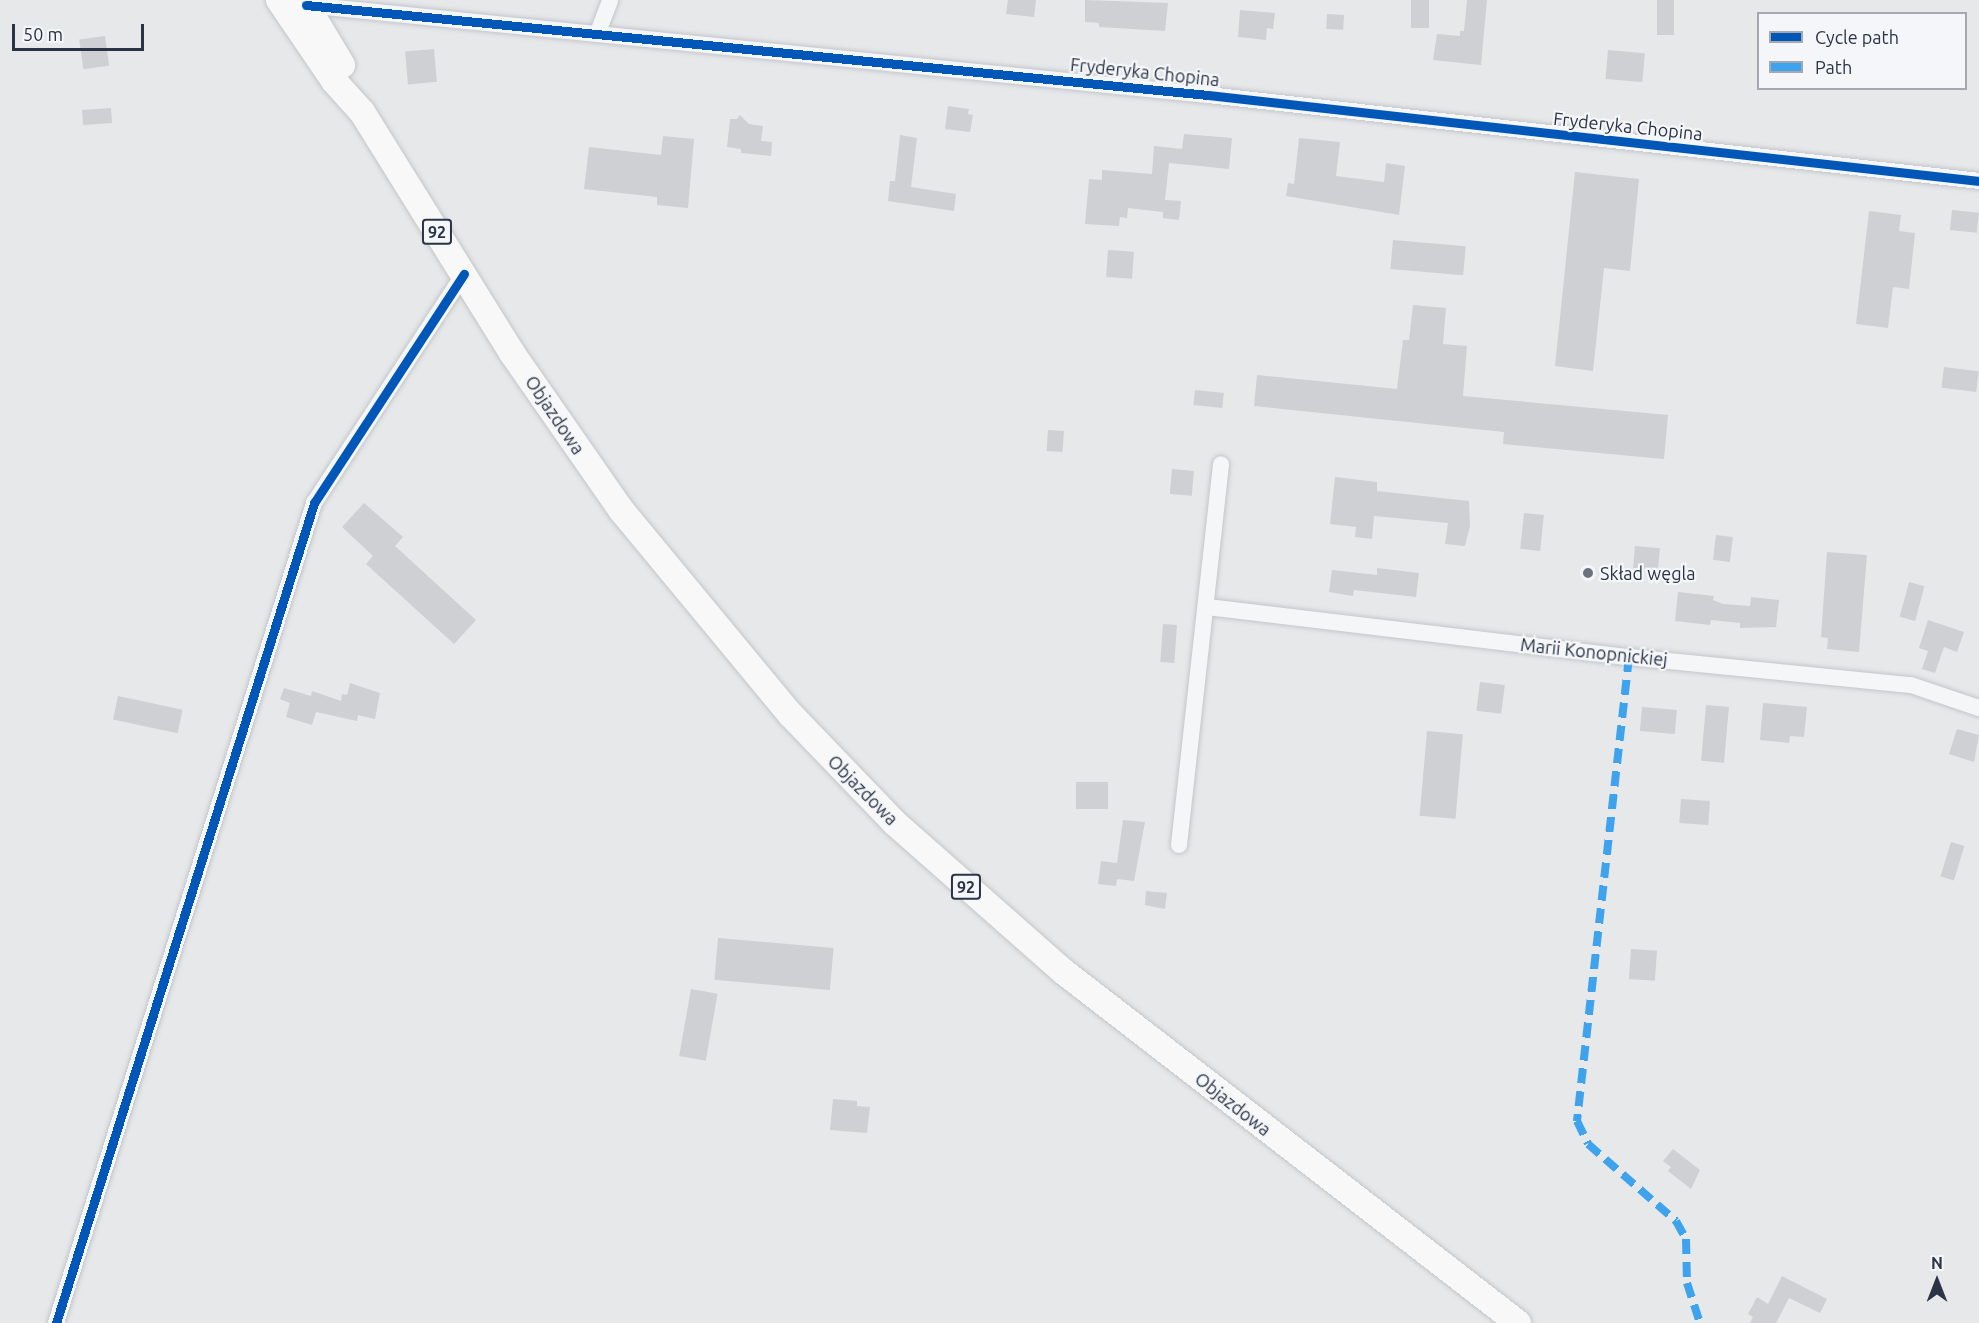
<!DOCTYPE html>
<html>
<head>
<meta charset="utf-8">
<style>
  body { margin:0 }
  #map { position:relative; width:1979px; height:1323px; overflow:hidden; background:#e6e8ea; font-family:Ubuntu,sans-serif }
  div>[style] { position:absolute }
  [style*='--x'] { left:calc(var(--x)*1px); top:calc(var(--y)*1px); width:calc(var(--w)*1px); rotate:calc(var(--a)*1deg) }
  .building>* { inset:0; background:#ced0d3; transform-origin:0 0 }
  .roads { filter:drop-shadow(0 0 2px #c4c6c8) drop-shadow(0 0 2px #c4c6c8) }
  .street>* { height:16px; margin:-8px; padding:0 8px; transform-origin:8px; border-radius:8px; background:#f5f6f7 }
  .primary>* { height:26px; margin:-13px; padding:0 13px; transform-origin:13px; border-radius:13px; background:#f8f8f8 }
  .quiet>* { height:8px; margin-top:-4px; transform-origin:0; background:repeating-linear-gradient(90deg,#3ea3ec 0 15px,transparent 0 23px) }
  .cycleway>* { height:9px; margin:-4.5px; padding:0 4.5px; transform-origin:4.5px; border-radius:4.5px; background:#0057b8 }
  .dots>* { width:16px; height:16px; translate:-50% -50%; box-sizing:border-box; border:3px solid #f4f6f9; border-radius:50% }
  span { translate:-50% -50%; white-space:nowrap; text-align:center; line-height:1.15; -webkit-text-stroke:4.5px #f4f6f9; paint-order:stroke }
  .shield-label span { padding:2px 4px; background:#f4f6f9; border:2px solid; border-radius:4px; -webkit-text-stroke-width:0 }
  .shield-label { font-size:16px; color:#2b3445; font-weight:700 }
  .street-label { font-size:18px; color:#2b3445 }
  .poi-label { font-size:18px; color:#2b3445 }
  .left { translate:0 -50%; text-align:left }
  .legend { position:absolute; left:1757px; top:12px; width:210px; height:78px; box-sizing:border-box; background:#f4f6f9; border:2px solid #a4a8b1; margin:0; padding:8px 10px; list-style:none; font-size:18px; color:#2b3445 }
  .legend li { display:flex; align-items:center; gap:12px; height:30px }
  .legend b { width:30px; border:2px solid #a4a8b1 }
  .north { position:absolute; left:1907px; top:1251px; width:60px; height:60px; -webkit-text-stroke:4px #f4f6f9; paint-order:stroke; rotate:0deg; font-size:16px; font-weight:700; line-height:24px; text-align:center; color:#2b3445 }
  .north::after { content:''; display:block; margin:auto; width:21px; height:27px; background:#2b3445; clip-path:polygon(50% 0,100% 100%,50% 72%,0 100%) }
  .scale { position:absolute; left:12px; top:24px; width:132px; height:27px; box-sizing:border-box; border:3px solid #2b3445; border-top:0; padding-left:8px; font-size:18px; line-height:21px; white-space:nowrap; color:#2b3445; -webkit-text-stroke:4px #f4f6f9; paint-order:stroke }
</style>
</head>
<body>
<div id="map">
  <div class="building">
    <div style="clip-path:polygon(1008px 0,1036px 0,1034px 17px,1006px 14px)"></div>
    <div style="clip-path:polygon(1085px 0,1168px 3px,1165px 31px,1099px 27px,1099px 23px,1085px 22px)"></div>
    <div style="left:1411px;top:0;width:18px;height:28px"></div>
    <div style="clip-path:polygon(1467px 0,1487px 0,1481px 65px,1433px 60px,1437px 34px,1460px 36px,1460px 31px,1464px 31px)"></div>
    <div style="left:1657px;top:0;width:17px;height:35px"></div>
    <div style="clip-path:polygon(1240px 10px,1275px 13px,1273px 29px,1267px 28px,1266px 40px,1238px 37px)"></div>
    <div style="left:1327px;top:14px;width:17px;height:15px;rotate:3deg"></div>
    <div style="left:105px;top:36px;width:30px;height:26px;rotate:82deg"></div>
    <div style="left:434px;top:49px;width:33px;height:29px;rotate:85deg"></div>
    <div style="left:1608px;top:50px;width:37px;height:29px;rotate:5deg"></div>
    <div style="clip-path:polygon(948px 106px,969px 109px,968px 114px,973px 115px,970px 132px,945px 129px)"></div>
    <div style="left:111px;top:108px;width:15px;height:29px;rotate:86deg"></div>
    <div style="clip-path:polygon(740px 115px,749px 124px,763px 126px,761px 141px,772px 142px,771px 156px,741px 153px,741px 149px,727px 147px,730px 119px,737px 119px)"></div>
    <div style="clip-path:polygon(1184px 134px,1232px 138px,1229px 169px,1169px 163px,1165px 200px,1181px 201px,1179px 220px,1163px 218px,1163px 212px,1128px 208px,1127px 218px,1120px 217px,1119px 226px,1085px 224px,1089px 179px,1102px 180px,1102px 170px,1152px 174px,1154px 146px,1182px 149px)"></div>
    <div style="clip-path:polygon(900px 135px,917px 138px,911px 187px,956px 194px,954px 211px,888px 201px,890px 181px,895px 181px)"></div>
    <div style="clip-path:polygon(663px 136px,694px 139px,688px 208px,657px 205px,657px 197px,584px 189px,589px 147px,661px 155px)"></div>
    <div style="clip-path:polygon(1299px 138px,1340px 142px,1336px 176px,1384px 182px,1386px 163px,1405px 166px,1399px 215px,1286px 196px,1288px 183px,1294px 184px)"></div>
    <div style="clip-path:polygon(1575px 172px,1639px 179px,1630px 271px,1604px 268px,1593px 371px,1555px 366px)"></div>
    <div style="left:1952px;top:210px;width:27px;height:20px;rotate:6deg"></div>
    <div style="clip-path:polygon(1869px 211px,1901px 215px,1899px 231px,1915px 233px,1909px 289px,1893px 287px,1888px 328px,1856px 324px)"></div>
    <div style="left:1393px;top:240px;width:73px;height:29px;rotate:5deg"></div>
    <div style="left:1108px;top:250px;width:26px;height:27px;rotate:4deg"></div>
    <div style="clip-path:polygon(1413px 305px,1446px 308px,1443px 344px,1467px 346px,1463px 396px,1668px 415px,1664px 459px,1503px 444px,1504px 432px,1254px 406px,1257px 375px,1397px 389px,1403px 340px,1409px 340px)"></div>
    <div style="left:1944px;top:367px;width:35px;height:21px;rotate:7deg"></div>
    <div style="left:1195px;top:390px;width:29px;height:15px;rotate:6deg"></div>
    <div style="left:1048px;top:430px;width:16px;height:21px;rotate:4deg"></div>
    <div style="left:1172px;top:469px;width:22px;height:25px;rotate:5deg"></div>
    <div style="clip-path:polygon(1335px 477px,1377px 482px,1377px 491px,1469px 501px,1470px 526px,1465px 546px,1445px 544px,1448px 523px,1374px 516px,1372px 539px,1355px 537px,1356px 527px,1330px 524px)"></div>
    <div style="clip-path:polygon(364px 503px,403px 537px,395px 546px,476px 620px,454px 644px,366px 564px,373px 556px,342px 527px)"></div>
    <div style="left:1524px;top:513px;width:20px;height:36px;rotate:6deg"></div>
    <div style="left:1716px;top:535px;width:17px;height:25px;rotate:7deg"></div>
    <div style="left:1635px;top:546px;width:25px;height:22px;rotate:5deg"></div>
    <div style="clip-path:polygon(1827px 552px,1867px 555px,1859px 652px,1827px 649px,1828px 638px,1821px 637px)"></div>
    <div style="clip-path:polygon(1377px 568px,1419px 573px,1416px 597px,1354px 590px,1353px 596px,1329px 592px,1332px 570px,1377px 575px)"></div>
    <div style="left:1909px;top:582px;width:16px;height:36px;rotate:15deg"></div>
    <div style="clip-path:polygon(1678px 592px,1714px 596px,1713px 600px,1723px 604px,1750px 606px,1751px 597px,1779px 600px,1776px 627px,1740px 628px,1740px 623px,1711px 620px,1710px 625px,1675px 621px)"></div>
    <div style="clip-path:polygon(1928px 620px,1964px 632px,1957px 652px,1944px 647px,1935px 673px,1922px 669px,1928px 651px,1919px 648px)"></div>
    <div style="left:1163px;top:624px;width:14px;height:38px;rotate:4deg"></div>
    <div style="left:1480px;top:682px;width:25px;height:29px;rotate:7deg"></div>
    <div style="clip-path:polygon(350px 683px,380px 693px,375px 719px,358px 715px,357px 721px,316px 712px,312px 725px,286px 717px,290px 703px,280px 699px,284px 688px,311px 696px,312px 691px,341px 701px,342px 694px,347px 695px)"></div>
    <div style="left:118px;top:696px;width:66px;height:24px;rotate:12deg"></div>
    <div style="clip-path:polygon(1763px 703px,1807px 707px,1804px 737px,1790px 736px,1789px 743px,1760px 740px)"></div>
    <div style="left:1706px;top:705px;width:23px;height:56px;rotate:5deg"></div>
    <div style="left:1642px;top:707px;width:35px;height:24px;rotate:5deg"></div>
    <div style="clip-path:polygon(1957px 729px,1979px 735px,1974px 762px,1949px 754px)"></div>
    <div style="left:1427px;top:731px;width:36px;height:85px;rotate:5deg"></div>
    <div style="left:1076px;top:782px;width:32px;height:27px"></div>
    <div style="left:1681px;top:799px;width:29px;height:24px;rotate:4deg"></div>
    <div style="clip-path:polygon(1123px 820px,1145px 822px,1134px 881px,1117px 879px,1116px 886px,1098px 884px,1101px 861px,1117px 863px)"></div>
    <div style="left:1951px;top:842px;width:14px;height:36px;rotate:17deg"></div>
    <div style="clip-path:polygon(1146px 891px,1167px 893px,1165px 909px,1145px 905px)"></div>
    <div style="left:718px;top:938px;width:116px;height:42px;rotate:5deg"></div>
    <div style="left:1631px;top:949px;width:26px;height:30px;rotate:4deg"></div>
    <div style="left:691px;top:989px;width:27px;height:68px;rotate:10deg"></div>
    <div style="clip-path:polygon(833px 1099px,857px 1101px,857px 1106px,870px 1107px,867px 1133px,830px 1130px)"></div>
    <div style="clip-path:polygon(1673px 1149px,1700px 1170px,1691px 1189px,1668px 1171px,1671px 1167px,1663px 1161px)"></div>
    <div style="clip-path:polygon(1782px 1276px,1827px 1299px,1820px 1313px,1789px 1298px,1776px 1323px,1750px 1323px,1753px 1317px,1748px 1314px,1757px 1297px,1768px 1304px)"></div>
  </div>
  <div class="roads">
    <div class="street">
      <div style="--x:306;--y:5;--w:906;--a:5.7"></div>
      <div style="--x:1208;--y:95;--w:776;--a:6.36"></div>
      <div style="--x:598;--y:32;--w:34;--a:-69"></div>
      <div style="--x:1207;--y:607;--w:425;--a:6.8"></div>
      <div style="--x:1629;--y:657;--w:283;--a:5.7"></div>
      <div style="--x:1911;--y:685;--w:72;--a:18.7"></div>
      <div style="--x:1179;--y:845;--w:383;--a:-83.7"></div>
      <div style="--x:56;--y:1323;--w:860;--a:-72.53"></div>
      <div style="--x:314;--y:503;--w:274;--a:-56.8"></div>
    </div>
    <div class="primary">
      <div style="--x:279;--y:0;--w:98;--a:55.8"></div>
      <div style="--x:334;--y:81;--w:42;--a:47.9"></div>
      <div style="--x:362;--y:112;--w:284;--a:58.1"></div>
      <div style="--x:512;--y:353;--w:193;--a:55.2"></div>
      <div style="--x:622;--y:511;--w:265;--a:50.4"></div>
      <div style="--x:791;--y:715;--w:150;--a:46.1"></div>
      <div style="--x:895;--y:823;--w:225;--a:41.4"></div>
      <div style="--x:1064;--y:972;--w:574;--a:37.71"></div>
      <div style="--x:303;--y:0;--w:76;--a:59"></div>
    </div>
  </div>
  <div class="quiet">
    <div style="--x:1629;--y:657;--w:467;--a:96.4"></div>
    <div style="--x:1577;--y:1121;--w:25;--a:64"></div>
    <div style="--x:1588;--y:1144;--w:117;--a:41.2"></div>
    <div style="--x:1676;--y:1221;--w:21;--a:61"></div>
    <div style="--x:1686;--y:1239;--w:44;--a:88.7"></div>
    <div style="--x:1687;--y:1283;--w:42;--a:72"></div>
  </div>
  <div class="cycleway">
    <div style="--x:306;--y:5;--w:906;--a:5.7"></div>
    <div style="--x:1208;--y:95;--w:776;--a:6.36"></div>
    <div style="--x:56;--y:1323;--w:860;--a:-72.53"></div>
    <div style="--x:314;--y:503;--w:274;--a:-56.8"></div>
  </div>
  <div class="dots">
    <div style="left:1588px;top:573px;background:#6c737f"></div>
  </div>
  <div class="shield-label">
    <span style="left:437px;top:232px">92</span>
    <span style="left:966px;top:887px">92</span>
  </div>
  <div class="street-label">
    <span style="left:1145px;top:72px;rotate:6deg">Fryderyka Chopina</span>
    <span style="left:1628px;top:126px;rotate:6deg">Fryderyka Chopina</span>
    <span style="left:555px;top:415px;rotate:56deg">Objazdowa</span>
    <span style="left:1594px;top:652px;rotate:6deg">Marii Konopnickiej</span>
    <span style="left:863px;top:790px;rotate:45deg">Objazdowa</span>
    <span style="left:1233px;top:1104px;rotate:38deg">Objazdowa</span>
  </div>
  <div class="poi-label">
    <span class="left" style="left:1600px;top:573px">Skład węgla</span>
  </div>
  <ul class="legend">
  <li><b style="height:8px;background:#0057b8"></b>Cycle path</li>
  <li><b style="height:8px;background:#3ea3ec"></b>Path</li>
  </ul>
  <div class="north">N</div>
  <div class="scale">50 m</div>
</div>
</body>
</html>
